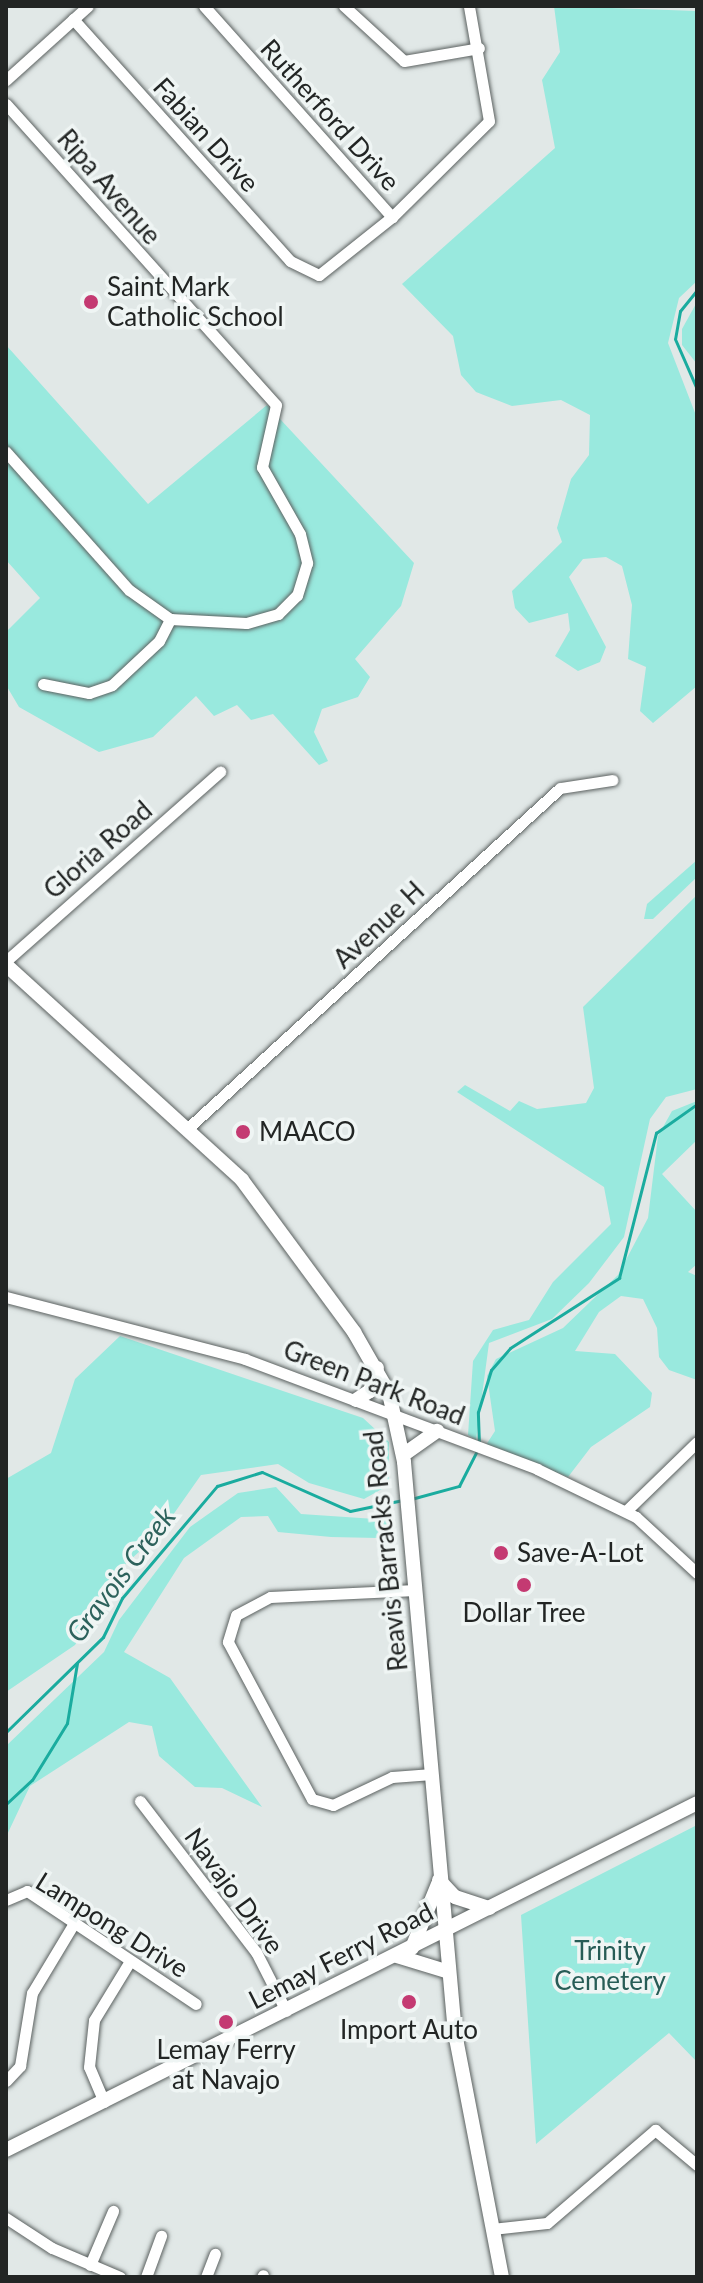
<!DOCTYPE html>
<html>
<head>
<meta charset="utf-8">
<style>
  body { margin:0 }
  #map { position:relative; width:703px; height:2283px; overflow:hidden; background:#e1e8e7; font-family:Lato,sans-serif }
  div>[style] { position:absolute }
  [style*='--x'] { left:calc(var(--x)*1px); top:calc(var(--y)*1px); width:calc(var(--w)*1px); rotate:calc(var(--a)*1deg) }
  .green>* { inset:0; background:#99e9de }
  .stream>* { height:3px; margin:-1.5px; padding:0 1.5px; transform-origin:1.5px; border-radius:1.5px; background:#1aac9f }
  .roads { filter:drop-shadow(0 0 2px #5b6160) drop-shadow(0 0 2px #5b6160) }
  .minor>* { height:11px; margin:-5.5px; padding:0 5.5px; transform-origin:5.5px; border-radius:5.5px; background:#fff }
  .major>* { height:14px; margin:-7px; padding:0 7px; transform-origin:7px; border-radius:7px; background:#fff }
  .dots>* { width:22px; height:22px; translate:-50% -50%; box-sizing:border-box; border:4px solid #eff5f4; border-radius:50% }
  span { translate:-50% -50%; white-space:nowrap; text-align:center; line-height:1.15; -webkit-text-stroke:7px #eff5f4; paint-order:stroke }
  .street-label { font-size:26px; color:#222524 }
  .poi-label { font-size:26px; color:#222524 }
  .left { translate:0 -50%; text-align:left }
  .park-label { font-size:26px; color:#275c56 }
  .water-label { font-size:28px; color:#2d625c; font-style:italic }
  .frame { position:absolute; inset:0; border:8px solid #222524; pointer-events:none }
</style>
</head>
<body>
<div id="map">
  <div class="green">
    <div style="clip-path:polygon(554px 6px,697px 11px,697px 281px,679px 298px,668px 343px,697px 418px,697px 686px,653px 723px,640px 711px,646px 667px,628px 659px,632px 605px,622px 566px,606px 557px,583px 559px,569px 577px,606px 647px,600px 662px,578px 671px,555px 656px,570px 630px,568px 613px,529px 623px,515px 608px,512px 591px,562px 542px,557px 528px,571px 479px,589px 455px,590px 415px,561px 400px,512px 406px,476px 392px,461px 375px,453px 336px,402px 284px,555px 148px,542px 80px,560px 52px)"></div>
    <div style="clip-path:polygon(697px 302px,697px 364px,682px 345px,682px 329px)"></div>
    <div style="clip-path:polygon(6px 345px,148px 504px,267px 405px,414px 563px,401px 606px,355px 659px,370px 677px,358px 697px,322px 709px,314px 732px,328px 761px,319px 765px,273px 714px,251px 720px,237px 705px,214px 716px,196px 696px,153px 737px,99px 752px,19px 707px,6px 685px,6px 632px,40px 598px,6px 560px)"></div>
    <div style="clip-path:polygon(697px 860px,697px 877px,653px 919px,644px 919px,647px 904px)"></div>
    <div style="clip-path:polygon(697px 895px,697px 1089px,666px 1097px,650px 1119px,624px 1237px,589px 1283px,552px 1319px,489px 1343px,476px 1440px,468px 1435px,473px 1361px,493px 1330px,529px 1320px,553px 1282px,611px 1224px,604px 1187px,457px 1092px,465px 1085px,510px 1111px,519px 1101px,537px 1109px,586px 1103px,594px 1088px,583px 1007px)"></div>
    <div style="clip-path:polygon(697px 1101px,697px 1140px,662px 1174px,697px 1212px,697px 1264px,688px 1272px,697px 1276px,697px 1380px,669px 1370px,659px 1357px,657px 1328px,643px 1299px,621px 1296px,599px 1312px,575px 1351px,615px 1354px,652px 1393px,650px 1407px,591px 1447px,568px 1477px,486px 1445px,495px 1431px,487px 1376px,496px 1359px,563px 1328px,618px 1275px,648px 1218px,658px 1136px,672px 1111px)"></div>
    <div style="clip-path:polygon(120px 1336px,363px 1418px,389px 1442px,389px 1485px,364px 1499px,309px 1483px,278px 1464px,201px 1475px,161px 1532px,119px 1570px,75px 1645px,6px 1692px,6px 1479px,51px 1453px,75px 1379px)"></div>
    <div style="clip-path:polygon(276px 1487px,301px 1514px,390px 1520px,393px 1531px,378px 1538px,331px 1537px,278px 1532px,268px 1516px,241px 1517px,184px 1558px,124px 1652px,170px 1678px,262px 1807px,222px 1788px,195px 1787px,159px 1756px,152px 1726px,129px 1722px,30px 1786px,6px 1837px,6px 1746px,104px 1652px,119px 1620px,190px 1527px,238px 1493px)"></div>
    <div style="clip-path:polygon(697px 1825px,697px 2062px,669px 2033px,536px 2144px,521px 1915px)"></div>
  </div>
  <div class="stream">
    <div style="--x:697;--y:290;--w:27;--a:129"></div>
    <div style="--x:680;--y:311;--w:28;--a:100"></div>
    <div style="--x:675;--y:339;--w:55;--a:66.3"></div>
    <div style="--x:479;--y:1445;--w:33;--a:-92"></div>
    <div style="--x:478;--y:1412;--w:44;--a:-72.8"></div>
    <div style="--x:491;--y:1370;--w:29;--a:-49"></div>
    <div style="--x:510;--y:1348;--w:130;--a:-32.7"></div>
    <div style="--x:619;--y:1278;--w:150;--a:-75.7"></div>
    <div style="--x:656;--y:1133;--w:50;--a:-35.3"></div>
    <div style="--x:411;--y:1499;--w:50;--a:-15.2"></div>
    <div style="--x:459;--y:1486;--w:38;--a:-63"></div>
    <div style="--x:6;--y:1732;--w:136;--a:-44.4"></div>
    <div style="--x:103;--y:1637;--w:43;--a:-64"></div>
    <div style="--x:122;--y:1598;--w:147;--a:-49.7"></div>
    <div style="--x:217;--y:1486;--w:47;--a:-17.3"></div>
    <div style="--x:262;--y:1472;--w:96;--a:23.9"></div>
    <div style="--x:350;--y:1511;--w:54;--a:-11.7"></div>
    <div style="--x:6;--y:1804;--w:35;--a:-43"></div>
    <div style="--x:32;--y:1780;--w:67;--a:-58.4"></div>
    <div style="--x:67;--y:1723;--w:61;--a:-80.5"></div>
  </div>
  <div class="roads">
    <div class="minor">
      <div style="--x:204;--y:6;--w:283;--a:48.3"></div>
      <div style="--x:344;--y:6;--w:81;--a:42.5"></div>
      <div style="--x:404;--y:61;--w:76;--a:-9.8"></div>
      <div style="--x:73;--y:19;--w:325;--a:48.1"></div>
      <div style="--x:290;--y:261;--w:32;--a:26"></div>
      <div style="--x:319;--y:275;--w:93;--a:-38.5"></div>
      <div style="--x:392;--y:217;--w:136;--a:-44.7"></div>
      <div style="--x:489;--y:121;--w:117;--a:-99.9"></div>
      <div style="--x:6;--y:80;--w:110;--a:-42.1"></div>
      <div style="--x:6;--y:104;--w:404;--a:48.1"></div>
      <div style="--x:276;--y:405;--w:64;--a:102.7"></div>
      <div style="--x:262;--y:467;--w:77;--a:60.4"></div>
      <div style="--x:300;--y:534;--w:30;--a:76"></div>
      <div style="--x:307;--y:563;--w:34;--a:107"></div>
      <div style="--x:297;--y:595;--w:27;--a:135"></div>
      <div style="--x:278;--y:614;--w:33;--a:164"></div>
      <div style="--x:246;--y:623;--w:76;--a:-177"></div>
      <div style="--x:170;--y:619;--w:50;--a:-144.7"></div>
      <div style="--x:129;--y:590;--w:185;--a:-131.7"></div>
      <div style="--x:43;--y:684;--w:47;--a:11.1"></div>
      <div style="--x:89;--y:693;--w:24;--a:-19"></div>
      <div style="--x:112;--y:685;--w:64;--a:-43.1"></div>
      <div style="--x:159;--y:641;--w:25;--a:-63"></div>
      <div style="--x:6;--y:961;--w:286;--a:-41.5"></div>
      <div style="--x:187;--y:1129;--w:505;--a:-42.43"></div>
      <div style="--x:560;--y:788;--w:53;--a:-8.7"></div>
      <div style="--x:6;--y:1297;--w:247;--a:14.5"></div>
      <div style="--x:245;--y:1359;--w:312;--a:20.6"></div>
      <div style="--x:537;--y:1469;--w:110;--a:25.9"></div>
      <div style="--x:636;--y:1517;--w:83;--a:42.6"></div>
      <div style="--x:626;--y:1511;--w:99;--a:-44.2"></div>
      <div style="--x:415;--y:1590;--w:145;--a:177.2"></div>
      <div style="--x:270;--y:1597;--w:38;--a:152"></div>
      <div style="--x:236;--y:1615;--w:28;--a:107"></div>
      <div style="--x:228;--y:1642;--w:178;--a:61.9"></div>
      <div style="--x:312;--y:1799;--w:22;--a:16"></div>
      <div style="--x:333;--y:1805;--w:65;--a:-25.4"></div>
      <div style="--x:392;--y:1777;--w:40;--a:-4.3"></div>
      <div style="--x:140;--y:1801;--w:190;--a:52.5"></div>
      <div style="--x:256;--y:1952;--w:66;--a:63"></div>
      <div style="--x:6;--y:1900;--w:23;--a:-23"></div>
      <div style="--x:27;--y:1891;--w:203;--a:33.8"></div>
      <div style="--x:6;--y:2081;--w:21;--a:-47"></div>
      <div style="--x:20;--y:2066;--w:74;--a:-80.7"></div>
      <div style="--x:32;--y:1993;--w:82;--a:-59"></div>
      <div style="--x:104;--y:2102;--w:38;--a:-113"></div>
      <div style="--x:89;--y:2067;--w:47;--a:-83.9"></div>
      <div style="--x:94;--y:2020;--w:69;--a:-58.6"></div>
      <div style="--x:6;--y:2218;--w:55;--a:33.1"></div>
      <div style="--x:52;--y:2248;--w:74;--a:23.1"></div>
      <div style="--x:492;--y:2229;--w:55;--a:-6.2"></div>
      <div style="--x:547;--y:2223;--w:143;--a:-40.7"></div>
      <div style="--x:655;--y:2130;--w:55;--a:39.8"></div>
      <div style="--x:90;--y:2265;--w:59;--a:-66.9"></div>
      <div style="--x:146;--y:2277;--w:44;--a:-69.9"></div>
      <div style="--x:206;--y:2277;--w:25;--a:-69"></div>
      <div style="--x:262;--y:2277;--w:2;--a:-63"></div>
    </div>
    <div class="major">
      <div style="--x:6;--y:965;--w:319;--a:42.3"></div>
      <div style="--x:242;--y:1180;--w:189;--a:53.6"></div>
      <div style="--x:354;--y:1332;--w:70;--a:60.2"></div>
      <div style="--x:389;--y:1393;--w:71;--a:77.7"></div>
      <div style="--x:404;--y:1462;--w:573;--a:84.9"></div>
      <div style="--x:455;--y:2033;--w:248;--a:79.1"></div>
      <div style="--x:356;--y:1400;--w:17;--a:-33"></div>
      <div style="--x:370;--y:1391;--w:24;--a:-73"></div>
      <div style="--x:403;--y:1455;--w:42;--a:-35.2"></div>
      <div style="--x:439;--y:1880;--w:23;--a:47"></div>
      <div style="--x:455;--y:1897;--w:36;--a:18"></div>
      <div style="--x:412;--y:1948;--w:69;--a:-67.9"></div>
      <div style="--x:397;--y:1956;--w:54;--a:17.1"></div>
      <div style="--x:6;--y:2150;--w:773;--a:-26.66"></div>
    </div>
  </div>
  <div class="dots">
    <div style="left:91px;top:302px;background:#c43a72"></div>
    <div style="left:243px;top:1132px;background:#c43a72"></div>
    <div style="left:501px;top:1553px;background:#c43a72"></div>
    <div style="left:524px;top:1585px;background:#c43a72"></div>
    <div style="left:409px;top:2002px;background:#c43a72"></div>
    <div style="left:226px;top:2022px;background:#c43a72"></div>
  </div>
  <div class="street-label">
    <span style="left:330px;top:115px;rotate:48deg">Rutherford Drive</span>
    <span style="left:206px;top:135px;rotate:48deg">Fabian Drive</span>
    <span style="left:109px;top:187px;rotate:49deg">Ripa Avenue</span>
    <span style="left:98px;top:850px;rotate:-41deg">Gloria Road</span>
    <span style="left:379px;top:925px;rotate:-43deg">Avenue H</span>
    <span style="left:374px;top:1383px;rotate:21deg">Green Park Road</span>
    <span style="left:386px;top:1551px;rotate:-96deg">Reavis Barracks Road</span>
    <span style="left:234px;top:1891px;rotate:54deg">Navajo Drive</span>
    <span style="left:112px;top:1925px;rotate:32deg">Lampong Drive</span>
    <span style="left:341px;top:1956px;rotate:-27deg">Lemay Ferry Road</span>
  </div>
  <div class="poi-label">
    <span class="left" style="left:107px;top:302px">Saint Mark<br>Catholic School</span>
    <span class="left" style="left:259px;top:1132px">MAACO</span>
    <span class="left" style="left:517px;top:1553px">Save-A-Lot</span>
    <span style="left:524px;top:1613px">Dollar Tree</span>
    <span style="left:409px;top:2030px">Import Auto</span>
    <span style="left:226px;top:2065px">Lemay Ferry<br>at Navajo</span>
  </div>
  <div class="park-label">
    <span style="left:610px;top:1966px">Trinity<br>Cemetery</span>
  </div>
  <div class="water-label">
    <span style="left:120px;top:1574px;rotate:-53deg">Gravois Creek</span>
  </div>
  <div class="frame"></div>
</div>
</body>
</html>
